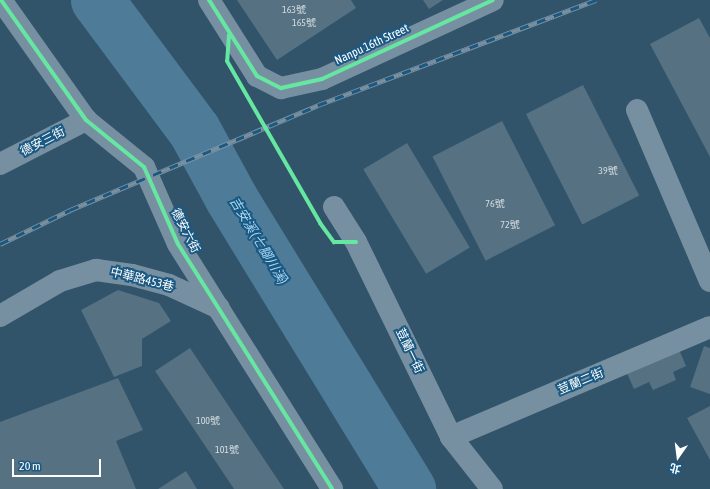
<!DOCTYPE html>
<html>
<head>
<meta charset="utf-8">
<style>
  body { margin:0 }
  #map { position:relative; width:710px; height:489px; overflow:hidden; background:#31546b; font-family:"Asap Condensed","Noto Sans TC",sans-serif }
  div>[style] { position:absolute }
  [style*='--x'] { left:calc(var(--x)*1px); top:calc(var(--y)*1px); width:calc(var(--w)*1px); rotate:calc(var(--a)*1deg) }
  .river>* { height:53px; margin:-26.5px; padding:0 26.5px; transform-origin:26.5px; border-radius:26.5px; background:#4d7b98 }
  .building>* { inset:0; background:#557182; transform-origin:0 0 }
  .street>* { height:22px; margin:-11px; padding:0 11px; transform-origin:11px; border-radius:11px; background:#7790a1 }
  .rail>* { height:4.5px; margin-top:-2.25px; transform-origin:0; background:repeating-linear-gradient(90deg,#195983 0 9px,#7890a1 0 18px); box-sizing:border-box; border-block:1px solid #7890a1 }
  .cycleway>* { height:4px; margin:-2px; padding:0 2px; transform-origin:2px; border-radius:2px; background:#66e7a1 }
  span { translate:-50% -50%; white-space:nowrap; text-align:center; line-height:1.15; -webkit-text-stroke:4px #195983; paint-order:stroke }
  .number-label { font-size:10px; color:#d4dce0 }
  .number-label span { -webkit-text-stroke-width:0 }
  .street-label { font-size:12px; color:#fff }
  .water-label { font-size:13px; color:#a9d7f3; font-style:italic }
  .north { position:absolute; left:658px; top:437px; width:40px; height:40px; -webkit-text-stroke:3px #195983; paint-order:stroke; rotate:194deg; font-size:11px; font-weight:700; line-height:16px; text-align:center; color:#fff }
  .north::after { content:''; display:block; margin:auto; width:14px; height:18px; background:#fff; clip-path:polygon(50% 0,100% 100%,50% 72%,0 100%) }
  .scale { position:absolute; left:12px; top:459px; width:89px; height:18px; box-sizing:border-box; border:2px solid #fff; border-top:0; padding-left:5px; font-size:12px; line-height:14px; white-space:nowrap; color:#fff; -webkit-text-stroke:3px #195983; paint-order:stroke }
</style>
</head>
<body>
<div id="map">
  <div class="river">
    <div style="--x:97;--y:0;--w:162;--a:53.3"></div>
    <div style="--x:194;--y:130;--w:77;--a:61.4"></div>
    <div style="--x:231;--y:198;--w:341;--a:58.5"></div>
  </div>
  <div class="building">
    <div style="clip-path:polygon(237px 0,351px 0,356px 8px,277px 60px)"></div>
    <div style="clip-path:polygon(423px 0,443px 0,429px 9px)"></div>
    <div style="clip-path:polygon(699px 18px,710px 38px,710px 157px,650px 44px)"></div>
    <div style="left:583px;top:85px;width:124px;height:64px;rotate:63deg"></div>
    <div style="left:502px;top:121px;width:117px;height:78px;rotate:63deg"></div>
    <div style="left:407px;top:143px;width:122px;height:51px;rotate:59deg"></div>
    <div style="clip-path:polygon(118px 290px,159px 303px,171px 321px,142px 339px,142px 366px,114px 377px,81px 310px)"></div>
    <div style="clip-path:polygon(704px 346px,710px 348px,710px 394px,690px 387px)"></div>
    <div style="clip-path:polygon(678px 347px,686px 366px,673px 372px,676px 380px,653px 390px,649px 382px,634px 389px,626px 371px)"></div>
    <div style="clip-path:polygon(190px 348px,284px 489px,234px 489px,155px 371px)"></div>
    <div style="clip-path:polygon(118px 378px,143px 430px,116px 441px,136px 489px,0 489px,0 422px)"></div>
    <div style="clip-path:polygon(710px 406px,710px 460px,687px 418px)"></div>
    <div style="clip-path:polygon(186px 471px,197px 489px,158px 489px)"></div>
  </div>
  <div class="street">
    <div style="--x:1;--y:0;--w:147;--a:54.7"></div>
    <div style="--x:86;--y:120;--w:75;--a:39"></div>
    <div style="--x:144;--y:167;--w:84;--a:66.2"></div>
    <div style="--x:178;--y:244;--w:289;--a:57.8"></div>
    <div style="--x:209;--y:0;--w:90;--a:57.7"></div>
    <div style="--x:257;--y:76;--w:27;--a:27"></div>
    <div style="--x:281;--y:88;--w:42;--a:-12.4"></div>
    <div style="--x:322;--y:79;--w:188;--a:-24.8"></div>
    <div style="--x:637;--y:110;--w:186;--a:66.9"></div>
    <div style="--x:0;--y:164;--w:97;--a:-27.1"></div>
    <div style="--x:334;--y:207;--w:41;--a:57.8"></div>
    <div style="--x:356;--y:242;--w:217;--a:64"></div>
    <div style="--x:451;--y:437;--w:66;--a:51.7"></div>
    <div style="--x:0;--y:316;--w:69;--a:-30.3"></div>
    <div style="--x:60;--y:281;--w:38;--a:-17"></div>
    <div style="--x:96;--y:270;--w:36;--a:8"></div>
    <div style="--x:132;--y:275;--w:38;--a:15"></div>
    <div style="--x:169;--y:285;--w:55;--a:24.7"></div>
    <div style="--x:451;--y:437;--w:281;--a:-23"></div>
  </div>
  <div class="rail">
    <div style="--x:0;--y:244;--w:78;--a:-25.9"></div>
    <div style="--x:70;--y:210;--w:269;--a:-22.9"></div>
    <div style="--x:318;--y:105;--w:297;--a:-20.7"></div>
  </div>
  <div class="cycleway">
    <div style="--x:1;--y:0;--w:147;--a:54.7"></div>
    <div style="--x:86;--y:120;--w:75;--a:39"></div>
    <div style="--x:144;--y:167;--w:84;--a:66.2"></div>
    <div style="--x:178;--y:244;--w:289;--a:57.8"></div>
    <div style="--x:209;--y:0;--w:90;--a:57.7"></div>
    <div style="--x:257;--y:76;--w:27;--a:27"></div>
    <div style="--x:281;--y:88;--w:42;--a:-12.4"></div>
    <div style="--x:322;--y:79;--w:188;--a:-24.8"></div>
    <div style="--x:229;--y:35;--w:26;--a:94"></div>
    <div style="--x:227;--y:61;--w:187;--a:60.1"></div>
    <div style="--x:320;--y:223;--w:24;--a:54"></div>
    <div style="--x:334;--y:242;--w:22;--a:0"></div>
  </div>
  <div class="number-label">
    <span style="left:294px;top:10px">163號</span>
    <span style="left:304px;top:23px">165號</span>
    <span style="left:608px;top:171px">39號</span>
    <span style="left:495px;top:204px">76號</span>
    <span style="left:510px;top:225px">72號</span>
    <span style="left:208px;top:421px">100號</span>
    <span style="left:227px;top:450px">101號</span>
  </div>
  <div class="street-label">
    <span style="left:372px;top:45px;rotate:-25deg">Nanpu 16th Street</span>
    <span style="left:43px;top:142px;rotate:-27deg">德安三街</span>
    <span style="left:185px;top:231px;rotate:63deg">德安六街</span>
    <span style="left:142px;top:280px;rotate:14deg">中華路453巷</span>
    <span style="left:409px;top:351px;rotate:64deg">荳蘭一街</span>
    <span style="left:581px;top:382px;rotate:-23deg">荳蘭二街</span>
  </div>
  <div class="water-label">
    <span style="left:258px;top:241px;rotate:59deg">吉安溪 (七腳川溪)</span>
  </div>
  <div class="north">北</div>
  <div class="scale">20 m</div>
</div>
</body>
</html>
